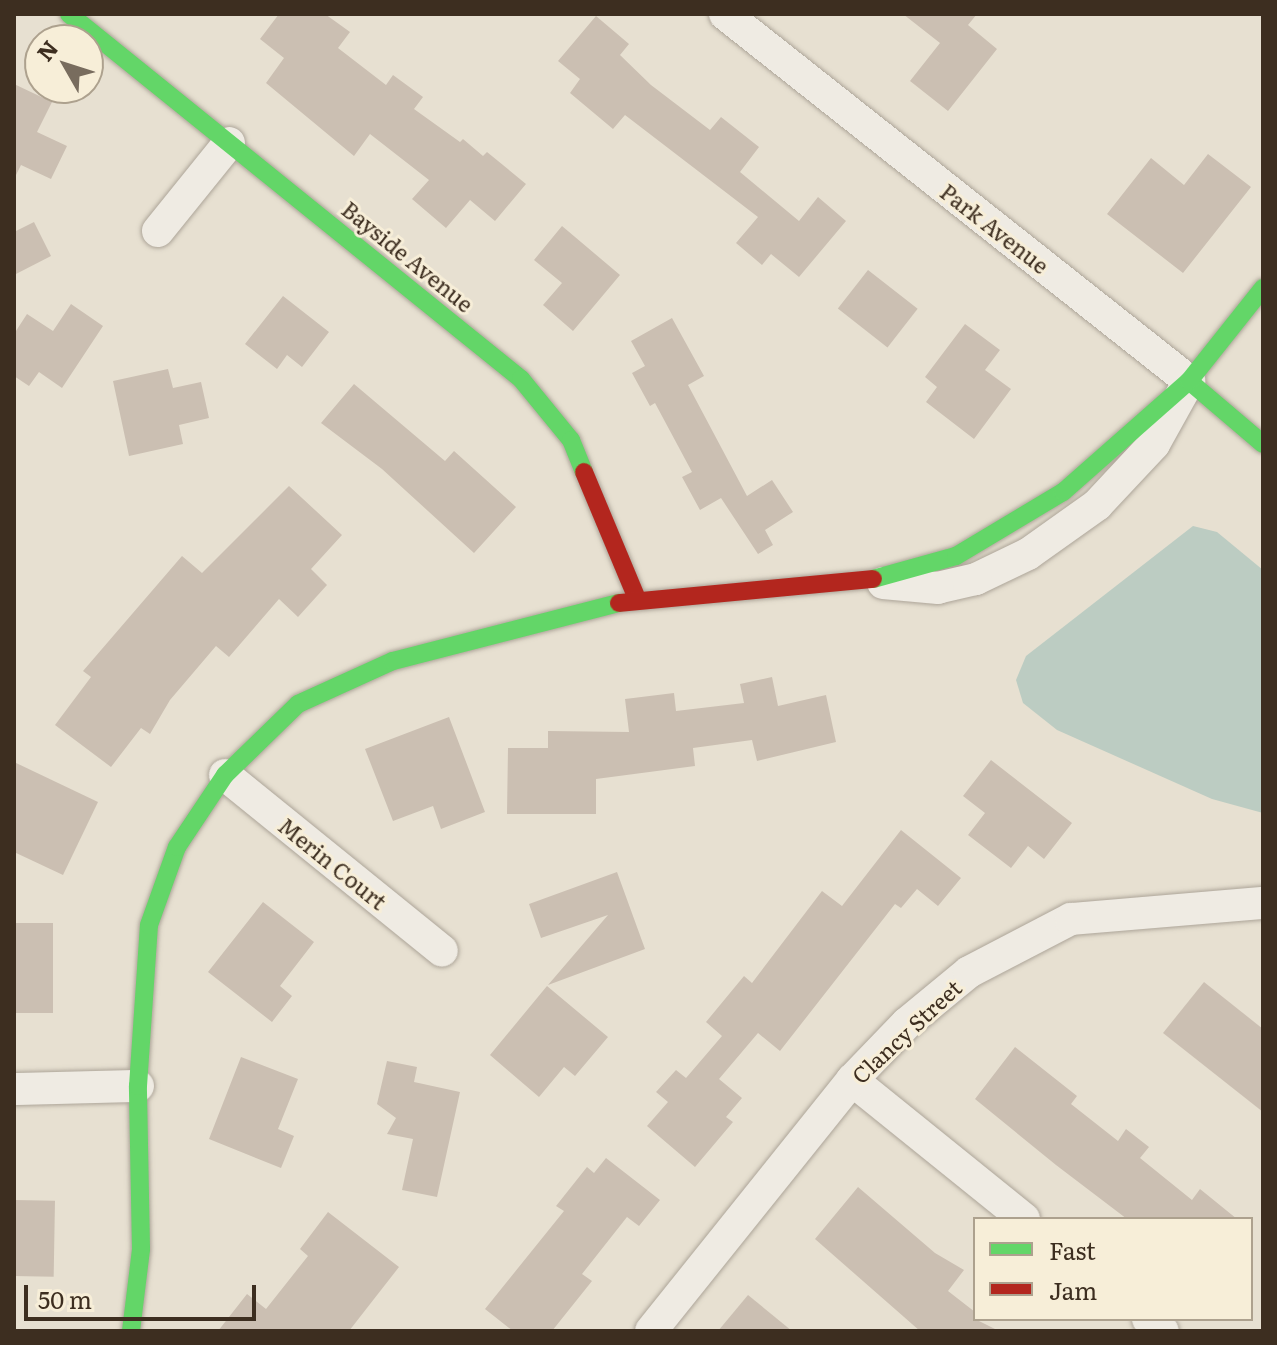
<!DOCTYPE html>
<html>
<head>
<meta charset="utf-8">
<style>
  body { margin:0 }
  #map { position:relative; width:1277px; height:1345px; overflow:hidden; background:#e7e0d1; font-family:Literata,serif }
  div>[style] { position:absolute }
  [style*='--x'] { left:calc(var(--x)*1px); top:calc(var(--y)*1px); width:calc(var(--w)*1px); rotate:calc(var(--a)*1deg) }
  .water>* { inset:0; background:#bcccc2 }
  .building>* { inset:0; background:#cbbfb2; transform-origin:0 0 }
  .roads { filter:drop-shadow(0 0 2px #ada599) drop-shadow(0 0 2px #ada599) }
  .street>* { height:32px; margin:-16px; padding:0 16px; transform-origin:16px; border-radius:16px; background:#efebe3 }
  .fast>* { height:18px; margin:-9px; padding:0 9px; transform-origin:9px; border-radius:9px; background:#63d668 }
  .jam>* { height:18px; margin:-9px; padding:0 9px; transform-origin:9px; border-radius:9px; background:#b3261e }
  span { translate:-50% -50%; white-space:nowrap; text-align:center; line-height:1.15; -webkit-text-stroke:6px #f7eed8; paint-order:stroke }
  .street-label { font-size:22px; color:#3d2e20 }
  .frame { position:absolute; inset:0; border:16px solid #3d2e20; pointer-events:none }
  .legend { position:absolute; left:973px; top:1217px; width:280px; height:104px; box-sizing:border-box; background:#f7eed8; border:2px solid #ada18e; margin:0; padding:10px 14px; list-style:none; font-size:24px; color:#3d2e20 }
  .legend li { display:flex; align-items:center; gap:16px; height:40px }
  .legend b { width:40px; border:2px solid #ada18e }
  .north { position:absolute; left:24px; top:24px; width:80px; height:80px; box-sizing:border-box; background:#f7eed8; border:2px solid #ada18e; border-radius:50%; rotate:309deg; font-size:22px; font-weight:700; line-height:32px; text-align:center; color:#3d2e20 }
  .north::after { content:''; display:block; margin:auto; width:28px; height:36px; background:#786c5e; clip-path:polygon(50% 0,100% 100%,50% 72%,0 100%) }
  .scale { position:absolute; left:24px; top:1285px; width:232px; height:36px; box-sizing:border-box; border:4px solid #3d2e20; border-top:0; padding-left:10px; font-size:24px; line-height:28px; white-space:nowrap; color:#3d2e20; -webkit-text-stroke:6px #f7eed8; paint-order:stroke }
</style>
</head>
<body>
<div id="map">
  <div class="water">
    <div style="clip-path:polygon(1193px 526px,1217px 532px,1263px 570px,1263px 813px,1212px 799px,1057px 730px,1023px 703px,1016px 680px,1026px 656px)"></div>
  </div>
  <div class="building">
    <div style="clip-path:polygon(279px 14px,325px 14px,350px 32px,338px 48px,386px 85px,393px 75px,423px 97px,414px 109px,460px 142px,463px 139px,483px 156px,487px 152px,526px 184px,495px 221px,470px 200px,446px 228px,412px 199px,429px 180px,370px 134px,354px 156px,266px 83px,284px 58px,260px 39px)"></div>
    <div style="clip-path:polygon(903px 14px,977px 14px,968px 25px,997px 49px,948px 111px,910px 81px,940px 43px)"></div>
    <div style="clip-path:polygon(596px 16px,629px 44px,620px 55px,651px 85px,710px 130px,721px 117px,759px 147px,740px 172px,799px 221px,818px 197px,846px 221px,799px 277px,771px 254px,762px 265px,736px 243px,758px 217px,625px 115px,613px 129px,570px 93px,580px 79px,558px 61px)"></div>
    <div style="clip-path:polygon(14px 84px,52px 102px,37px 132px,67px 146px,51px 179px,21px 165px,14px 179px)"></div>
    <div style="clip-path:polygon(1208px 154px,1251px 187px,1183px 273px,1107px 214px,1151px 158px,1184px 185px)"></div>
    <div style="clip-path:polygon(34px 222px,51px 256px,14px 275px,14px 232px)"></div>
    <div style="clip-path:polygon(562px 226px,620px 275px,573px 331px,543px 305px,562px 283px,534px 260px)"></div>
    <div style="left:868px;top:270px;width:63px;height:49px;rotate:38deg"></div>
    <div style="clip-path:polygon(283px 296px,329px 332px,302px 367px,287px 355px,277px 369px,245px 344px)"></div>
    <div style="clip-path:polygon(71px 304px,103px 326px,62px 388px,39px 372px,29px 386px,14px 376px,14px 334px,27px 314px,53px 331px)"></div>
    <div style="clip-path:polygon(672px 318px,704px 376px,688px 385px,747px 496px,772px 480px,793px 512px,765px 530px,773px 545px,758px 554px,721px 498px,700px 510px,682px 477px,692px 472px,655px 403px,650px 406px,632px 373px,645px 366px,631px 341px)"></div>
    <div style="clip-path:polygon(965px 324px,1000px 350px,985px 370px,1011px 389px,974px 439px,926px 402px,937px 387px,925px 377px)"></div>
    <div style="clip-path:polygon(168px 369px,173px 388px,201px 382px,209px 418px,179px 425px,183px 444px,129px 456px,113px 381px)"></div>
    <div style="clip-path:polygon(354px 384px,445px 461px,454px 451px,516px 507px,474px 553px,382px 469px,321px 423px)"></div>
    <div style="clip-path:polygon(289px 486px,342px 535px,311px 569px,327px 585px,298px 617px,279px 599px,229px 657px,216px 646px,170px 700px,150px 734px,141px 728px,111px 767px,55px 725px,91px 677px,83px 671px,182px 556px,202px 573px)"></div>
    <div style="clip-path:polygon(772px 677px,778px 706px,826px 695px,836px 742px,757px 761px,752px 740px,693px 748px,695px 766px,596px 779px,596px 814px,507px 814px,508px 748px,548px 748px,548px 731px,629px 732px,625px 699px,674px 693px,676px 711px,744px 703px,740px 684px)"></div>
    <div style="clip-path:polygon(449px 717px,485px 812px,441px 829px,433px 806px,393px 821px,365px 749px)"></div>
    <div style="clip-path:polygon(991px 760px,1072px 823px,1044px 859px,1028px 846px,1011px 868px,968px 835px,985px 813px,963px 796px)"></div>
    <div style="clip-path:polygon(14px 762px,98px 802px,63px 875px,14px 852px)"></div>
    <div style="clip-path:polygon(901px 830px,961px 878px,938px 906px,917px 889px,901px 908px,895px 904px,780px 1051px,758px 1033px,719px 1079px,742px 1098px,726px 1117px,733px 1122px,695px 1167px,647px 1126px,668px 1102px,656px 1092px,676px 1070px,686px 1078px,722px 1036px,706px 1022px,744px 976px,752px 983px,822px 891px,842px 906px)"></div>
    <div style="clip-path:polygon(617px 872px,645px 949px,548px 985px,608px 915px,541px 938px,529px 904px)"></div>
    <div style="clip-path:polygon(263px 902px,314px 942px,280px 986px,292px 996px,272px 1022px,208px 972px)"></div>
    <div style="left:14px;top:923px;width:39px;height:90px"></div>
    <div style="clip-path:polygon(1204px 982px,1263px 1029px,1263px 1112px,1163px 1033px)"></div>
    <div style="clip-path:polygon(547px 986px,608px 1037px,575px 1076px,564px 1067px,539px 1097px,490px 1055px)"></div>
    <div style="clip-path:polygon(1015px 1047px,1077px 1096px,1071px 1104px,1118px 1141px,1126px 1129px,1149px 1147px,1140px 1158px,1192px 1200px,1200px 1189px,1237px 1219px,1127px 1219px,1056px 1165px,975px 1099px)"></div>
    <div style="clip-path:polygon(241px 1057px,298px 1079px,278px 1129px,294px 1136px,281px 1168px,209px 1139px)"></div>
    <div style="clip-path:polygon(387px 1061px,417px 1067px,414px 1082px,460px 1092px,437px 1197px,402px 1190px,413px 1139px,387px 1134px,396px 1118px,377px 1104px)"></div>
    <div style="clip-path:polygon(606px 1158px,660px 1200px,639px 1226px,627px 1217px,582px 1274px,592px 1281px,552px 1331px,513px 1331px,485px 1309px,564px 1211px,556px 1206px,587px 1167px,594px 1173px)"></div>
    <div style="clip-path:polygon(858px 1187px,935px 1253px,964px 1270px,948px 1291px,975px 1312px,975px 1319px,999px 1331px,920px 1331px,815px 1239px)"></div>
    <div style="left:14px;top:1200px;width:41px;height:76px;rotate:1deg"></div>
    <div style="clip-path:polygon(328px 1212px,399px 1267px,349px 1331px,218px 1331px,247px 1294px,266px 1309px,308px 1256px,300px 1249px)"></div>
    <div style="clip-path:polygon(748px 1295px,792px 1331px,718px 1331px)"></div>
  </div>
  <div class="roads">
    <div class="street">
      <div style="--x:725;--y:14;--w:592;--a:38.34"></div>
      <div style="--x:1189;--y:381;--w:72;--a:119.1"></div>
      <div style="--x:1154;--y:444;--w:83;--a:133.1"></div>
      <div style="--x:1097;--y:505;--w:85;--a:144.6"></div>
      <div style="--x:1028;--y:554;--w:58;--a:154.3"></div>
      <div style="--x:976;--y:579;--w:39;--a:167"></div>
      <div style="--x:938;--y:588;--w:55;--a:-174.8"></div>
      <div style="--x:158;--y:231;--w:113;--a:-51.1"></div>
      <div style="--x:225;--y:775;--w:279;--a:39"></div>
      <div style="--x:852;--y:1080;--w:221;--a:38.9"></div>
      <div style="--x:14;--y:1089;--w:124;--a:-1.4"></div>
      <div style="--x:1148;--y:1319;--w:19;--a:39"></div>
      <div style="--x:651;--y:1331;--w:322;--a:-51.3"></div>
      <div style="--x:852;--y:1080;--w:79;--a:-46"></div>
      <div style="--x:907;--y:1023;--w:80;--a:-39.4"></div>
      <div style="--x:969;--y:972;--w:115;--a:-27.5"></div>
      <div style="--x:1071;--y:919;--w:193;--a:-4.8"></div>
    </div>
    <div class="fast">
      <div style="--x:69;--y:14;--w:581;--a:38.92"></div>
      <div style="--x:521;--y:379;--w:79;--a:50.7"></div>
      <div style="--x:571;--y:440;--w:35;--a:68"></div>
      <div style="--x:1189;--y:381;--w:97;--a:40.4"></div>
      <div style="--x:873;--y:579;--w:86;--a:-15.5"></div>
      <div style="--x:956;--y:556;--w:125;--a:-30.9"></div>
      <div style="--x:1063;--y:492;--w:168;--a:-41.4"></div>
      <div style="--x:1189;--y:381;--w:119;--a:-51.5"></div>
      <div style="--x:131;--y:1331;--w:83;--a:-83"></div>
      <div style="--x:141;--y:1249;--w:163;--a:-91.1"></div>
      <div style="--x:138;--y:1086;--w:161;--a:-86.1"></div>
      <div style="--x:149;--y:925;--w:83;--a:-70.3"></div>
      <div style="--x:177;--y:847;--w:87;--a:-56.3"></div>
      <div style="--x:225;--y:775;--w:102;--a:-44.2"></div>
      <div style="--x:298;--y:704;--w:104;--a:-24.4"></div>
      <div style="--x:393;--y:661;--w:233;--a:-14.4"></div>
    </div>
    <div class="jam">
      <div style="--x:584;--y:472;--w:138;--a:67.3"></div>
      <div style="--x:619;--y:603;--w:255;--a:-5.4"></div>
    </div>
  </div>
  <div class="street-label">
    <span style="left:995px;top:228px;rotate:38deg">Park Avenue</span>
    <span style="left:408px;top:256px;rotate:39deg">Bayside Avenue</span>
    <span style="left:333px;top:863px;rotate:39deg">Merin Court</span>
    <span style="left:906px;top:1031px;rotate:-43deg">Clancy Street</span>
  </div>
  <div class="frame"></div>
  <ul class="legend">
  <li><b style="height:10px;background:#63d668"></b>Fast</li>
  <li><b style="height:10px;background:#b3261e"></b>Jam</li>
  </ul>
  <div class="north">N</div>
  <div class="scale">50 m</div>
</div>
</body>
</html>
